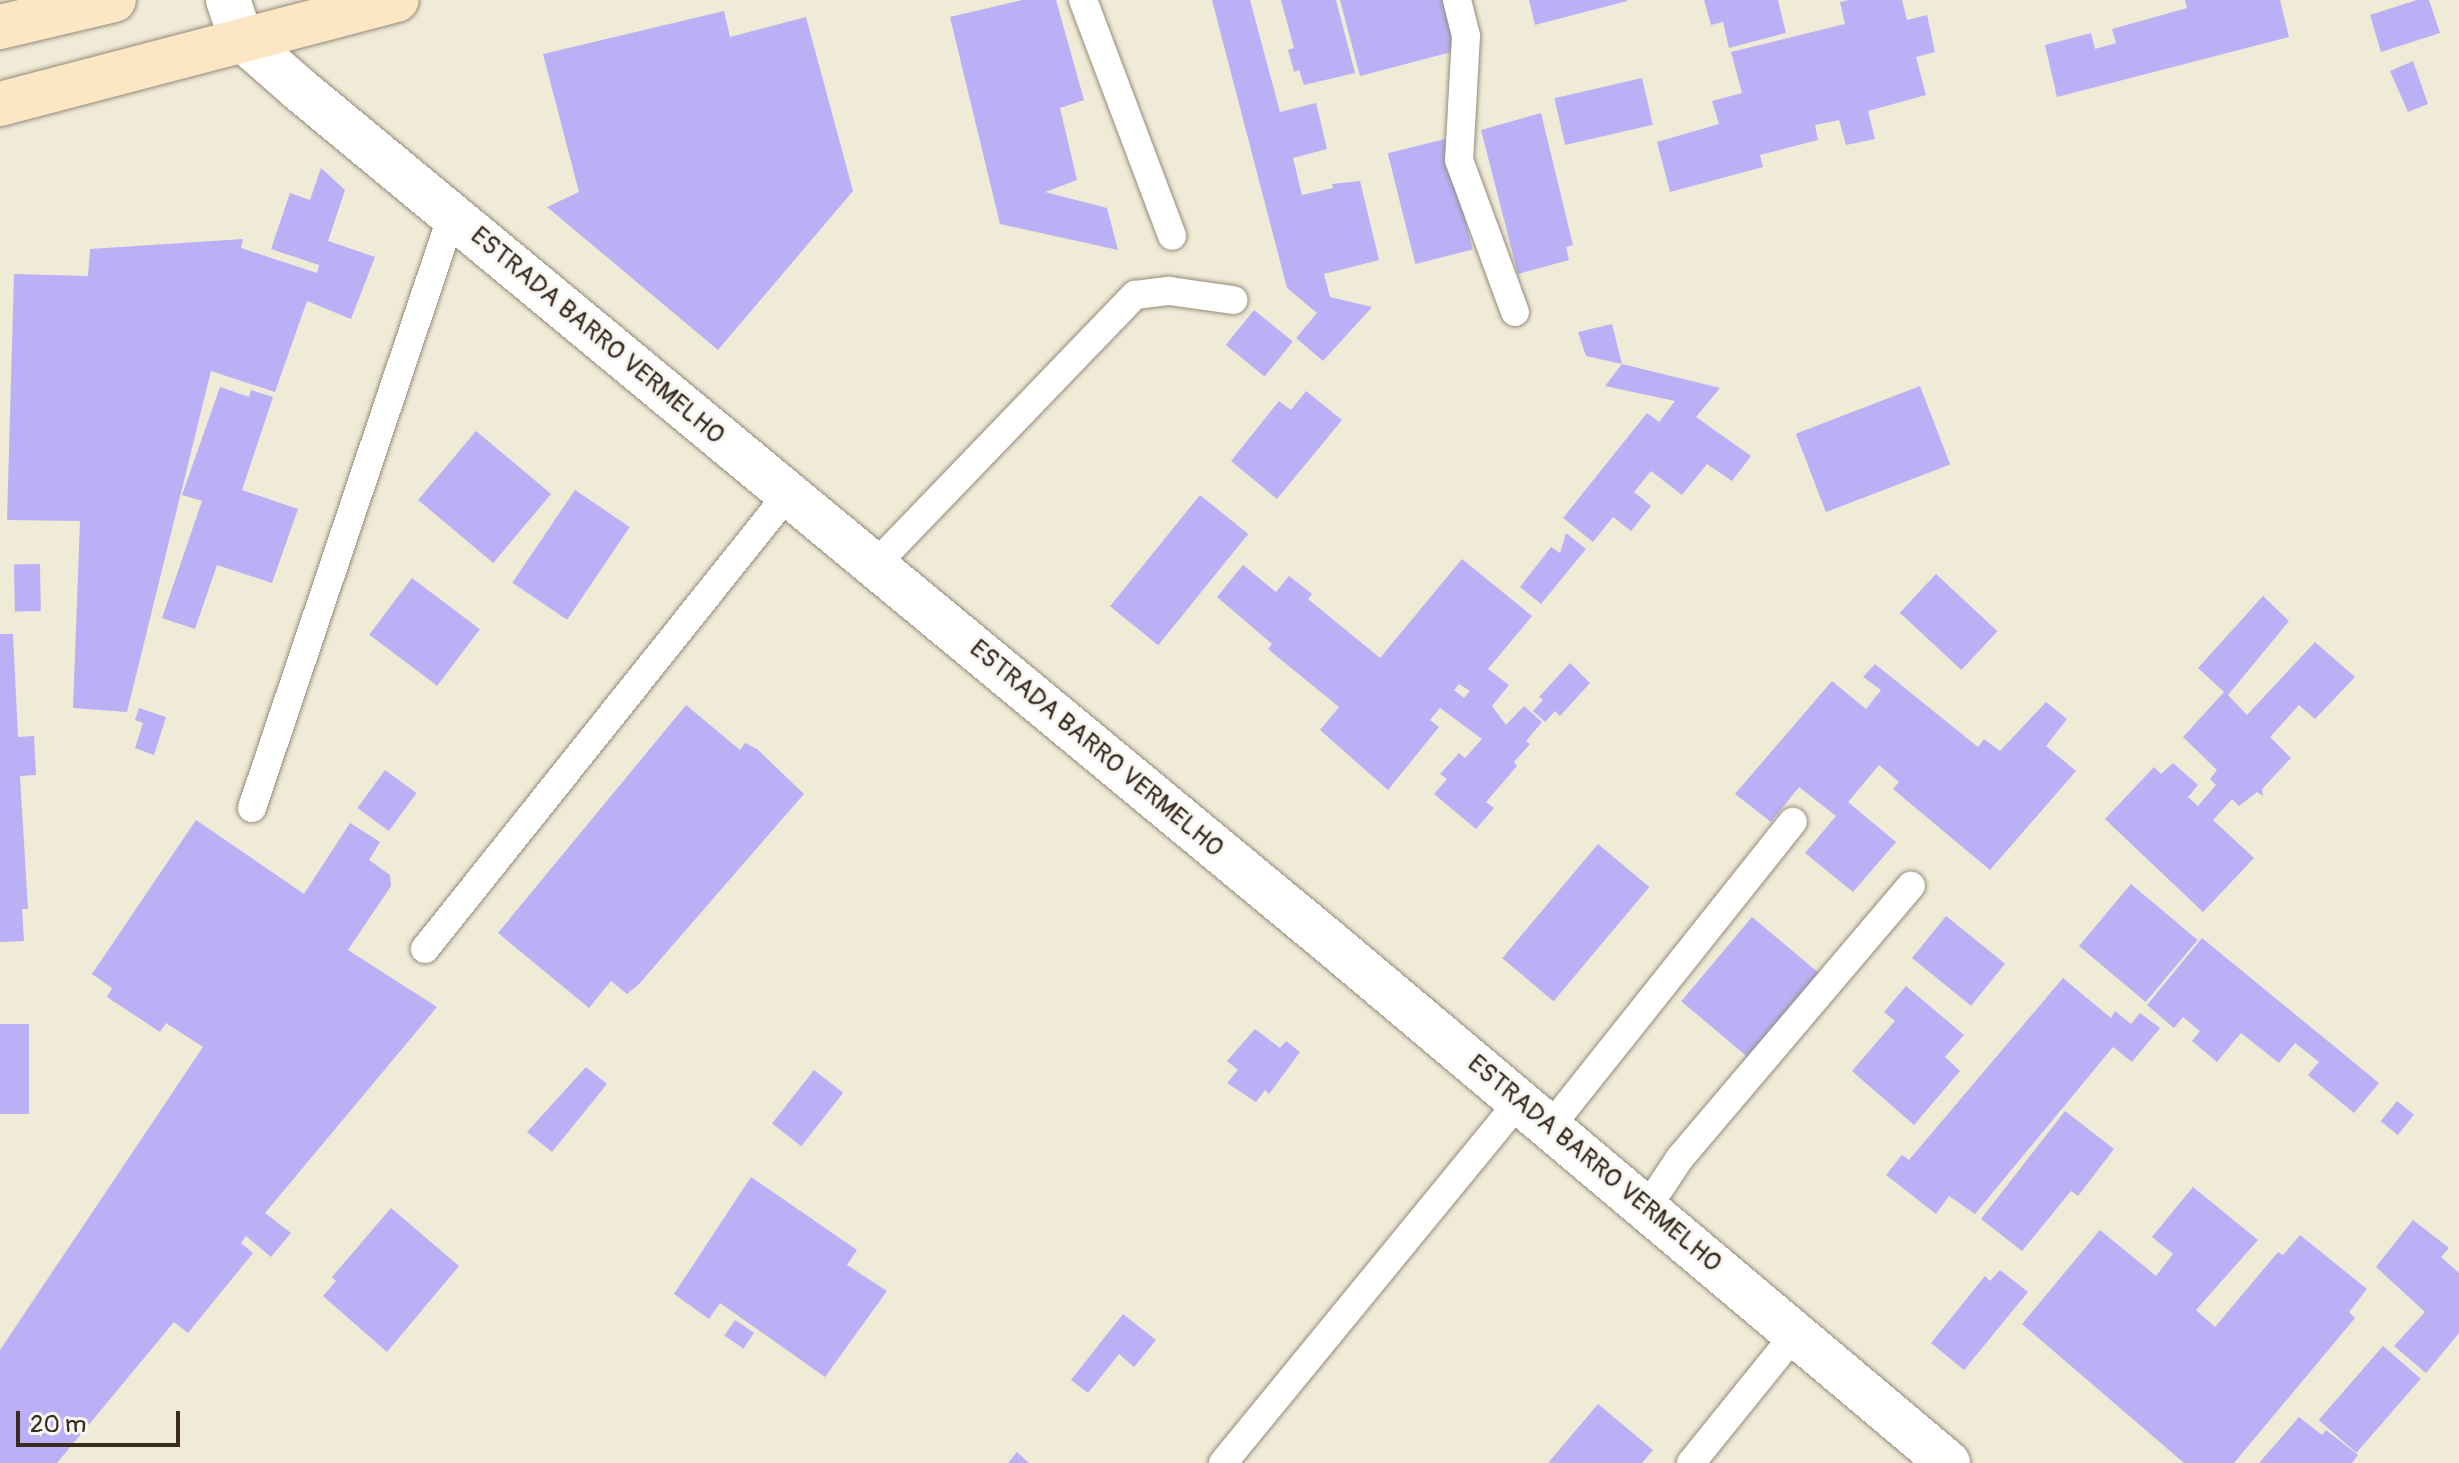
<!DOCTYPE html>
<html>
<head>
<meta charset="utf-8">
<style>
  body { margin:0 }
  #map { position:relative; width:2459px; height:1463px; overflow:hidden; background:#efebd7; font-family:Pangolin,sans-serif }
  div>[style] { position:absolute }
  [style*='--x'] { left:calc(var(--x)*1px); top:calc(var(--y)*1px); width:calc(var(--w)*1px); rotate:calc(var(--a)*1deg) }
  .building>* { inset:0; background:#bbb0f5; transform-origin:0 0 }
  .roads { filter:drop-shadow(0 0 2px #958a7a) drop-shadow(0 0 2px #958a7a) }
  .service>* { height:28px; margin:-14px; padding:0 14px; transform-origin:14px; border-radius:14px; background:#fff }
  .tertiary>* { height:44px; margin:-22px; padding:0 22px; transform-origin:22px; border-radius:22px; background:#fff }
  .secondary>* { height:44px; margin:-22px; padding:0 22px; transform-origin:22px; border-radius:22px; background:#fce6c4 }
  span { translate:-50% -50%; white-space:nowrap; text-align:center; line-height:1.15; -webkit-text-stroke:6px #f6f6f2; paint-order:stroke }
  .street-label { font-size:26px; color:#3b2a1e }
  .scale { position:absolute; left:16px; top:1411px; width:164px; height:36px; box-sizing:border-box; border:4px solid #3b2a1e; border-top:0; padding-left:10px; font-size:24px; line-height:28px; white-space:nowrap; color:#3b2a1e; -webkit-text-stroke:6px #f6f6f2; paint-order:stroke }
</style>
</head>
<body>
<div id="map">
  <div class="building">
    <div style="clip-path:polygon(1022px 0,1056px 0,1084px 100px,1060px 108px,1077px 180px,1045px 192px,1107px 208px,1118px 250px,1000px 224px,950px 17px)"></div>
    <div style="clip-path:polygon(1212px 0,1250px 0,1280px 112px,1316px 103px,1327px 149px,1293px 158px,1302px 195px,1333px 188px,1332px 184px,1360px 181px,1379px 260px,1324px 274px,1330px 297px,1372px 307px,1323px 361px,1296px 338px,1317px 313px,1287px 288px)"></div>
    <div style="clip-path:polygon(1281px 0,1336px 0,1355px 73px,1304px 85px,1299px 70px,1294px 72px,1288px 50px,1294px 48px)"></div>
    <div style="clip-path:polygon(1340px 0,1446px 0,1459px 50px,1360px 76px)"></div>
    <div style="clip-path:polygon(1529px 0,1627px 0,1627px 1px,1535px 25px)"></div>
    <div style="clip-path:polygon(1704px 0,1778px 0,1786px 33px,1729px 48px,1723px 22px,1711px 25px)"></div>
    <div style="clip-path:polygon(1849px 0,1902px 0,1907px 20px,1927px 15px,1935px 52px,1916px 57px,1926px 95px,1868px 111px,1875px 139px,1846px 145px,1839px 120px,1815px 125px,1818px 140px,1760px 155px,1763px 167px,1670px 192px,1657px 142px,1719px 124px,1712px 101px,1742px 93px,1731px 52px,1845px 24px,1840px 2px)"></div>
    <div style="clip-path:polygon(2185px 0,2280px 0,2289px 37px,2057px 97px,2045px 45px,2091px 33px,2095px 49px,2116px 43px,2112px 29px,2187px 8px)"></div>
    <div style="clip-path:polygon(2417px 0,2429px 0,2440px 33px,2381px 52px,2370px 15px)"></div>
    <div style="clip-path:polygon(724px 11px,730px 37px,806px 17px,853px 191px,718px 350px,547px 207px,579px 192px,543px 54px)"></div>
    <div style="clip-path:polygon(2413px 61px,2428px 104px,2408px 112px,2390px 71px)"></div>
    <div style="left:1642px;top:78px;width:48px;height:90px;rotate:77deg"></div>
    <div style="clip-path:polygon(1541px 113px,1573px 245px,1566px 247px,1569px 260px,1518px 274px,1481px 130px)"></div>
    <div style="left:1445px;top:139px;width:114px;height:59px;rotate:76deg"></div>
    <div style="clip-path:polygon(321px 168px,345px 190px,328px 241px,375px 257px,351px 319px,307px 301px,275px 392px,211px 371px,127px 712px,73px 708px,80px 521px,7px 520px,14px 274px,88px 276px,90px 249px,243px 239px,241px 248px,317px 273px,319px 265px,271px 249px,290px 193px,310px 200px)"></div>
    <div style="left:1254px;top:310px;width:50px;height:45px;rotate:39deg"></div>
    <div style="clip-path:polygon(1612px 324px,1622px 364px,1586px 356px,1578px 332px)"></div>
    <div style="clip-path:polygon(1622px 364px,1720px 388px,1696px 417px,1751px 456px,1732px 481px,1707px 464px,1682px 495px,1651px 471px,1634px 492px,1651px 506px,1631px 531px,1613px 517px,1593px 542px,1563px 518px,1647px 413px,1659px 422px,1675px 401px,1605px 386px)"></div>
    <div style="left:1920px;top:386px;width:84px;height:133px;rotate:69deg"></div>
    <div style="clip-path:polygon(220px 387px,249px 397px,251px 390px,273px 397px,242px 490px,298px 509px,272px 583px,217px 565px,195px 629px,162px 618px,202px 501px,182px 495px)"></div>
    <div style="clip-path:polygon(1306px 391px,1342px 420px,1277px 499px,1231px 461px,1279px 401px,1291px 410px)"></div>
    <div style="left:476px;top:431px;width:98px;height:90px;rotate:40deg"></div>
    <div style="left:575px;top:490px;width:66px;height:112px;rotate:34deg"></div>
    <div style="left:1200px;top:495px;width:62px;height:143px;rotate:39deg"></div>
    <div style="clip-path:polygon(1566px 533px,1586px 549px,1541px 604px,1520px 587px,1551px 547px,1560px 553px)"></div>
    <div style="clip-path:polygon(evenodd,1462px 559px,1532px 616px,1488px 669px,1509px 685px,1492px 706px,1506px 725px,1524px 706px,1542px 722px,1526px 741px,1530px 744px,1514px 762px,1517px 766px,1486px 802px,1494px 808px,1476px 829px,1434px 794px,1447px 779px,1440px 774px,1459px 753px,1465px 758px,1482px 739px,1440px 708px,1430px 720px,1439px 727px,1388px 790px,1320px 730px,1339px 707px,1268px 649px,1272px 644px,1217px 597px,1243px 565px,1276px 592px,1289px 576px,1312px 594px,1308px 599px,1380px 658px,1462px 559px,1459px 684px,1470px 691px,1464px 698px,1454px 690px,1459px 684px)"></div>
    <div style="left:40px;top:564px;width:47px;height:26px;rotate:89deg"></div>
    <div style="left:1936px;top:574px;width:84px;height:53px;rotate:43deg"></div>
    <div style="left:412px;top:578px;width:85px;height:71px;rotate:37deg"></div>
    <div style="clip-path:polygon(2263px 596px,2289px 621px,2228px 695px,2247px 715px,2315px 642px,2355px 677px,2315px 719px,2299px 705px,2270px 737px,2291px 758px,2262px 789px,2263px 796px,2257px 792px,2239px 806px,2232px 799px,2213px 820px,2254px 858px,2203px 912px,2105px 819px,2154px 767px,2161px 774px,2173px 763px,2198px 785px,2188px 797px,2198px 806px,2216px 785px,2210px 779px,2217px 770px,2183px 737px,2224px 692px,2198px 668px)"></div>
    <div style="clip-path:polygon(0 634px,13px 634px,18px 737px,34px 736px,36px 775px,20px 776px,28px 909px,22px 909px,24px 941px,0 942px)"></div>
    <div style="clip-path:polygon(1570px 663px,1590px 683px,1560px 716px,1555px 711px,1545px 722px,1533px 711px,1543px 700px,1539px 697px)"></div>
    <div style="clip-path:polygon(1875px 664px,1978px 747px,1984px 739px,2000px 751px,2046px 702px,2067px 719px,2046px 746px,2076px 771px,1990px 870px,1893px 789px,1899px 782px,1879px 765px,1848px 802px,1896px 842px,1853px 892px,1805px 853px,1836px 816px,1799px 787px,1771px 822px,1735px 794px,1832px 681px,1866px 709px,1881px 690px,1863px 677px)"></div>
    <div style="clip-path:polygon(686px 705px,740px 750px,745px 743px,757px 749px,804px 794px,639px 984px,627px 994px,611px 981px,589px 1008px,498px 933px)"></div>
    <div style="clip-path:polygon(139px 708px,166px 717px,154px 755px,135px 748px,143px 723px,135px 720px)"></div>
    <div style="left:385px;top:770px;width:39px;height:47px;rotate:36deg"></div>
    <div style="clip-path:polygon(196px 820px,304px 894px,350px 823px,380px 842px,369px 860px,390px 875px,391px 886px,348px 950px,437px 1007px,265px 1213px,291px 1233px,271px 1257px,246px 1236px,241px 1243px,253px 1253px,188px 1333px,174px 1322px,57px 1463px,0 1463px,0 1350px,203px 1047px,166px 1023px,160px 1032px,107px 997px,112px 988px,92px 974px)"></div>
    <div style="left:1598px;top:844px;width:67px;height:149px;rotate:40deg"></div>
    <div style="left:2131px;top:884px;width:87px;height:81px;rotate:40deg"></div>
    <div style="left:1946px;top:916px;width:76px;height:54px;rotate:39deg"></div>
    <div style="left:1752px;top:917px;width:89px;height:110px;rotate:40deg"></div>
    <div style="clip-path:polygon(2202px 938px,2379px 1083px,2354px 1113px,2308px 1075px,2319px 1062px,2295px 1043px,2279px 1063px,2241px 1033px,2217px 1062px,2192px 1041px,2200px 1031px,2183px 1017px,2174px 1028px,2147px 1005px)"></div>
    <div style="clip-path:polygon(2063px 978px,2111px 1018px,2115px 1011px,2131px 1024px,2140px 1013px,2160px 1028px,2132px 1062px,2113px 1047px,1975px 1214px,1949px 1196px,1936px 1214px,1886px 1175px,1902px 1155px,1909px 1160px)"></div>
    <div style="clip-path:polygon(1906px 986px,1964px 1035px,1945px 1057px,1960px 1071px,1914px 1125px,1852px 1071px,1895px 1021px,1884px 1012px)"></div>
    <div style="left:0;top:1024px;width:29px;height:90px"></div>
    <div style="clip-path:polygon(1255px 1029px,1280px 1048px,1286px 1041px,1300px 1052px,1269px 1094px,1265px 1090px,1256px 1102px,1227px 1083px,1238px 1070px,1227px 1061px)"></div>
    <div style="clip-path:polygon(586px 1067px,607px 1084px,552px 1152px,527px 1132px)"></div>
    <div style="left:814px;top:1070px;width:37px;height:68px;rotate:38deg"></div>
    <div style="left:2397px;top:1101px;width:22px;height:26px;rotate:39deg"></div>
    <div style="clip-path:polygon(2065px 1111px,2114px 1149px,2078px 1196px,2071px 1191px,2022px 1251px,1981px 1219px)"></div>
    <div style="clip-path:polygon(751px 1177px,857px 1250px,847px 1265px,887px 1291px,825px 1377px,720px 1303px,709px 1319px,674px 1294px)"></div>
    <div style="clip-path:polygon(2193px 1187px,2258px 1240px,2196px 1310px,2215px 1327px,2278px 1252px,2283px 1255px,2300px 1235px,2367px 1289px,2349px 1312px,2355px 1318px,2234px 1463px,2184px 1463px,2022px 1324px,2100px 1230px,2156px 1276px,2173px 1254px,2152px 1237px)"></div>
    <div style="clip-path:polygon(391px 1208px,459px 1266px,387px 1352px,323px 1296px,336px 1281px,332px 1277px)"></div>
    <div style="clip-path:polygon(2413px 1220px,2449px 1248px,2441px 1257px,2459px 1273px,2459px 1333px,2426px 1373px,2394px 1346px,2425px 1312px,2376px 1267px)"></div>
    <div style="clip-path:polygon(2000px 1270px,2028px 1292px,1964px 1370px,1931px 1343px,1985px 1276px,1990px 1281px)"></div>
    <div style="clip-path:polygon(1123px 1314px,1156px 1340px,1134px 1367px,1119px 1354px,1088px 1393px,1071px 1380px)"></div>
    <div style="left:735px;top:1320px;width:23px;height:19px;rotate:34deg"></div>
    <div style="left:2383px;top:1346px;width:50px;height:98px;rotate:41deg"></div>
    <div style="clip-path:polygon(1598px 1404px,1653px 1450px,1642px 1463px,1548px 1463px)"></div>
    <div style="clip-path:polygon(2299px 1417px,2322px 1435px,2326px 1430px,2358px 1455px,2352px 1463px,2259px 1463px)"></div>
    <div style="clip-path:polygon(1017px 1452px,1029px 1463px,1008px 1463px)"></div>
  </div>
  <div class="roads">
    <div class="service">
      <div style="--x:1083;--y:0;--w:252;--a:69.3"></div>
      <div style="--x:1457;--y:0;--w:37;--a:76"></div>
      <div style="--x:1466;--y:36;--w:124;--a:93.2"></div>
      <div style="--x:1459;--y:160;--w:162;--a:69.8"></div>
      <div style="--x:875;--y:565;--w:375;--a:-46.1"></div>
      <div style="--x:1135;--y:295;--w:35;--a:-7"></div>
      <div style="--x:1170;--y:291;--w:64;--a:8.1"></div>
      <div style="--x:252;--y:808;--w:626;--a:-71.36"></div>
      <div style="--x:425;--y:949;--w:582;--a:-51.42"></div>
      <div style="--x:1550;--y:1127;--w:390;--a:-51.5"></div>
      <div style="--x:1646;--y:1209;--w:61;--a:-56.3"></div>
      <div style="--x:1680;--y:1158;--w:357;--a:-49.7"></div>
      <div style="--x:1223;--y:1463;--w:467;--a:-50.7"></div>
      <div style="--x:1691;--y:1463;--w:166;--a:-51.1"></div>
    </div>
    <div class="tertiary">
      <div style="--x:228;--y:0;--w:40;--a:71.1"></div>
      <div style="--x:241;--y:38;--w:77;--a:41.3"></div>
      <div style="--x:299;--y:89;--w:1335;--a:39.62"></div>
      <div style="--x:1327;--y:940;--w:812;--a:40.1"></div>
    </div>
    <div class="secondary">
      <div style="--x:0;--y:27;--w:117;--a:-13.3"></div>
      <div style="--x:0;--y:104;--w:410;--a:-14.7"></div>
    </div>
  </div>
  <div class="street-label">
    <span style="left:597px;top:336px;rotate:40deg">ESTRADA BARRO VERMELHO</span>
    <span style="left:1096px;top:749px;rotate:40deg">ESTRADA BARRO VERMELHO</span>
    <span style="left:1594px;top:1164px;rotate:40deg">ESTRADA BARRO VERMELHO</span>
  </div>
  <div class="scale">20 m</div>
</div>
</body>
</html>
